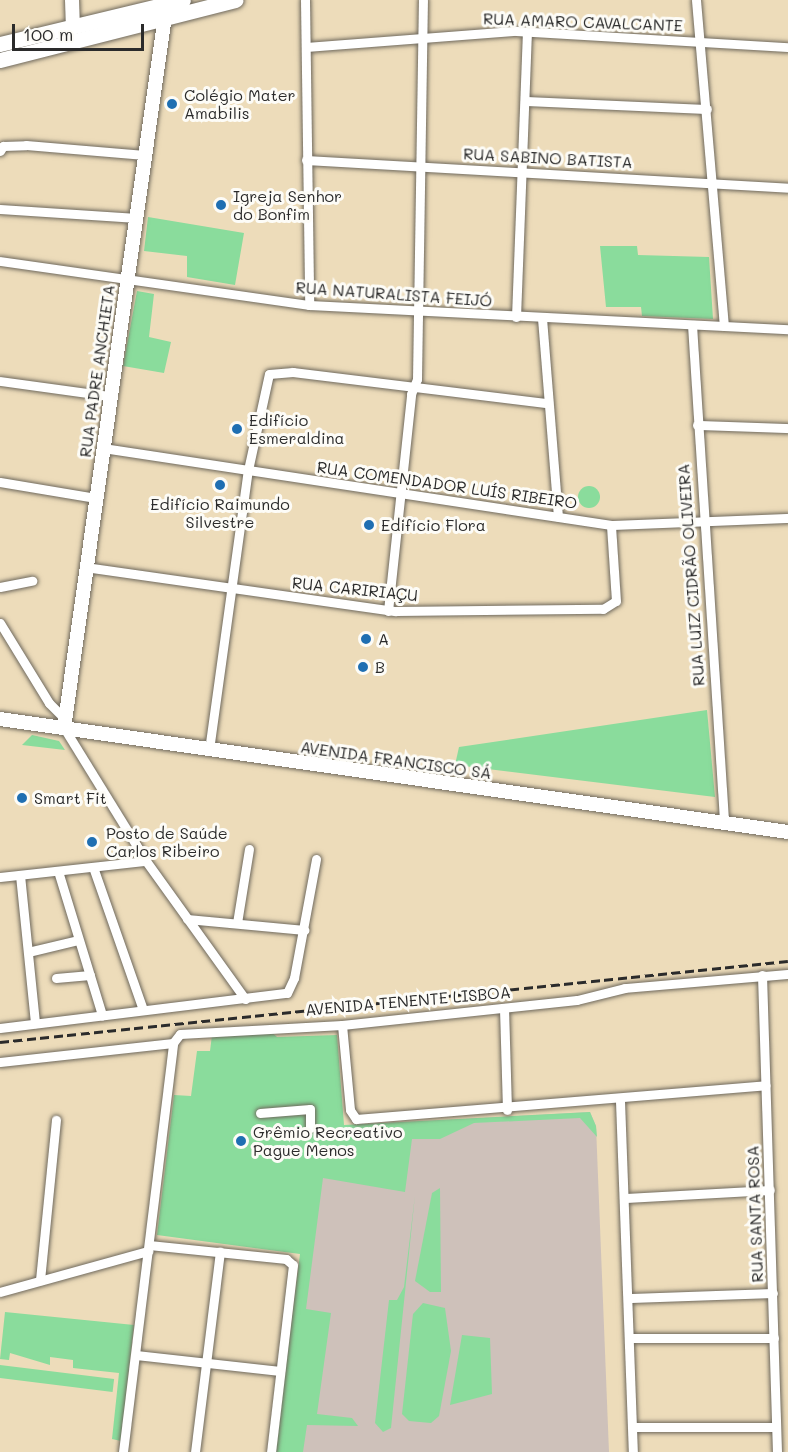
<!DOCTYPE html>
<html>
<head>
<meta charset="utf-8">
<style>
  body { margin:0 }
  #map { position:relative; width:788px; height:1452px; overflow:hidden; background:#eddcba; font-family:Mali,sans-serif }
  div>[style] { position:absolute }
  [style*='--x'] { left:calc(var(--x)*1px); top:calc(var(--y)*1px); width:calc(var(--w)*1px); rotate:calc(var(--a)*1deg) }
  .industrial>* { inset:0; background:#cec1ba }
  .green>* { inset:0; background:#8adc9c; transform-origin:0 0 }
  .round { border-radius:50% }
  .roads { filter:drop-shadow(0 0 2px #6f695d) drop-shadow(0 0 2px #6f695d) }
  .street>* { height:9px; margin:-4.5px; padding:0 4.5px; transform-origin:4.5px; border-radius:4.5px; background:#fff }
  .secondary>* { height:14px; margin:-7px; padding:0 7px; transform-origin:7px; border-radius:7px; background:#fff }
  .primary>* { height:15px; margin:-7.5px; padding:0 7.5px; transform-origin:7.5px; border-radius:7.5px; background:#fff }
  .rail>* { height:3px; margin-top:-1.5px; transform-origin:0; background:repeating-linear-gradient(90deg,#2b2b2b 0 9px,transparent 0 13.5px) }
  .dots>* { width:16px; height:16px; translate:-50% -50%; box-sizing:border-box; border:3px solid #fdfcf7; border-radius:50% }
  span { translate:-50% -50%; white-space:nowrap; text-align:center; line-height:1.15; -webkit-text-stroke:6px #fdfcf7; paint-order:stroke }
  .street-label { font-size:16px; color:#2b2b2b }
  .poi-label { font-size:16px; color:#2b2b2b }
  .left { translate:0 -50%; text-align:left }
  .scale { position:absolute; left:12px; top:24px; width:132px; height:27px; box-sizing:border-box; border:3px solid #2b2b2b; border-top:0; padding-left:8px; font-size:18px; line-height:21px; white-space:nowrap; color:#2b2b2b; -webkit-text-stroke:4px #fdfcf7; paint-order:stroke }
</style>
</head>
<body>
<div id="map">
  <div class="industrial">
    <div style="clip-path:polygon(590px 1112px,596px 1126px,609px 1452px,275px 1452px,317px 1127px)"></div>
  </div>
  <div class="green">
    <div style="clip-path:polygon(148px 217px,244px 233px,235px 285px,187px 277px,187px 256px,144px 251px)"></div>
    <div style="clip-path:polygon(600px 246px,637px 246px,638px 255px,709px 257px,713px 319px,642px 316px,641px 307px,606px 307px)"></div>
    <div style="clip-path:polygon(137px 291px,154px 294px,149px 337px,171px 342px,164px 373px,123px 366px)"></div>
    <div class="round" style="left:578px;top:486px;width:22px;height:22px"></div>
    <div style="clip-path:polygon(707px 710px,715px 797px,455px 765px,459px 747px)"></div>
    <div style="clip-path:polygon(32px 735px,59px 741px,65px 750px,22px 745px)"></div>
    <div style="clip-path:polygon(268px 1029px,277px 1037px,337px 1035px,344px 1125px,590px 1112px,596px 1126px,597px 1137px,580px 1118px,474px 1123px,440px 1139px,412px 1139px,405px 1192px,323px 1178px,306px 1309px,331px 1313px,317px 1414px,352px 1418px,358px 1426px,307px 1425px,303px 1452px,275px 1452px,300px 1254px,157px 1235px,174px 1095px,191px 1096px,197px 1051px,210px 1051px,212px 1035px)"></div>
    <div style="clip-path:polygon(440px 1188px,441px 1292px,430px 1292px,415px 1281px,432px 1193px)"></div>
    <div style="clip-path:polygon(415px 1195px,391px 1428px,383px 1432px,375px 1423px,389px 1300px,397px 1300px,404px 1287px)"></div>
    <div style="clip-path:polygon(423px 1303px,445px 1308px,451px 1351px,439px 1416px,431px 1423px,409px 1421px,402px 1414px,413px 1314px)"></div>
    <div style="clip-path:polygon(5px 1312px,134px 1325px,121px 1441px,112px 1439px,119px 1373px,73px 1368px,73px 1360px,50px 1357px,50px 1365px,10px 1353px,9px 1360px,0 1359px)"></div>
    <div style="clip-path:polygon(462px 1335px,490px 1338px,492px 1394px,450px 1405px)"></div>
    <div style="left:0;top:1365px;width:115px;height:13px;rotate:7deg"></div>
  </div>
  <div class="roads">
    <div class="street">
      <div style="--x:305;--y:0;--w:305;--a:89.2"></div>
      <div style="--x:696;--y:0;--w:327;--a:85.1"></div>
      <div style="--x:306;--y:47;--w:211;--a:-4.4"></div>
      <div style="--x:516;--y:31;--w:272;--a:3.4"></div>
      <div style="--x:525;--y:101;--w:182;--a:2.5"></div>
      <div style="--x:0;--y:151;--w:6;--a:-59"></div>
      <div style="--x:3;--y:146;--w:23;--a:-2"></div>
      <div style="--x:26;--y:145;--w:119;--a:4.8"></div>
      <div style="--x:306;--y:160;--w:483;--a:3.3"></div>
      <div style="--x:0;--y:209;--w:137;--a:3.8"></div>
      <div style="--x:0;--y:261;--w:312;--a:8.1"></div>
      <div style="--x:309;--y:305;--w:480;--a:2.9"></div>
      <div style="--x:516;--y:317;--w:285;--a:-87.8"></div>
      <div style="--x:542;--y:318;--w:199;--a:85.4"></div>
      <div style="--x:692;--y:325;--w:499;--a:86.3"></div>
      <div style="--x:0;--y:381;--w:111;--a:7.8"></div>
      <div style="--x:697;--y:425;--w:91;--a:1.9"></div>
      <div style="--x:103;--y:448;--w:514;--a:8.62"></div>
      <div style="--x:611;--y:525;--w:177;--a:-2.3"></div>
      <div style="--x:0;--y:482;--w:97;--a:9.5"></div>
      <div style="--x:85;--y:567;--w:314;--a:8.1"></div>
      <div style="--x:396;--y:611;--w:207;--a:-0.6"></div>
      <div style="--x:603;--y:609;--w:15;--a:-32"></div>
      <div style="--x:616;--y:601;--w:76;--a:-93.8"></div>
      <div style="--x:0;--y:587;--w:33;--a:-11"></div>
      <div style="--x:388;--y:611;--w:218;--a:-83.9"></div>
      <div style="--x:411;--y:394;--w:16;--a:-68"></div>
      <div style="--x:417;--y:379;--w:379;--a:-89.1"></div>
      <div style="--x:0;--y:623;--w:94;--a:58.5"></div>
      <div style="--x:49;--y:703;--w:23;--a:45"></div>
      <div style="--x:64;--y:728;--w:156;--a:58.3"></div>
      <div style="--x:146;--y:861;--w:170;--a:54.3"></div>
      <div style="--x:209;--y:750;--w:283;--a:-82.1"></div>
      <div style="--x:248;--y:470;--w:98;--a:-77.7"></div>
      <div style="--x:269;--y:374;--w:24;--a:-5"></div>
      <div style="--x:293;--y:372;--w:256;--a:7"></div>
      <div style="--x:93;--y:867;--w:151;--a:70.7"></div>
      <div style="--x:58;--y:871;--w:151;--a:73"></div>
      <div style="--x:20;--y:875;--w:149;--a:84.2"></div>
      <div style="--x:0;--y:877;--w:147;--a:-6.3"></div>
      <div style="--x:187;--y:919;--w:118;--a:5.4"></div>
      <div style="--x:237;--y:923;--w:75;--a:-80.8"></div>
      <div style="--x:28;--y:952;--w:51;--a:-13.5"></div>
      <div style="--x:762;--y:975;--w:477;--a:88.2"></div>
      <div style="--x:56;--y:978;--w:34;--a:-5"></div>
      <div style="--x:504;--y:1008;--w:102;--a:88.3"></div>
      <div style="--x:342;--y:1025;--w:85;--a:84.6"></div>
      <div style="--x:350;--y:1110;--w:11;--a:56"></div>
      <div style="--x:356;--y:1119;--w:411;--a:-4.7"></div>
      <div style="--x:0;--y:1028;--w:289;--a:-7"></div>
      <div style="--x:287;--y:993;--w:17;--a:-65"></div>
      <div style="--x:294;--y:978;--w:121;--a:-79.5"></div>
      <div style="--x:0;--y:1062;--w:174;--a:-6.3"></div>
      <div style="--x:173;--y:1043;--w:11;--a:-52"></div>
      <div style="--x:180;--y:1034;--w:162;--a:-3.2"></div>
      <div style="--x:342;--y:1025;--w:236;--a:-6.1"></div>
      <div style="--x:577;--y:1000;--w:49;--a:-14"></div>
      <div style="--x:625;--y:988;--w:164;--a:-4.9"></div>
      <div style="--x:620;--y:1101;--w:351;--a:87.9"></div>
      <div style="--x:260;--y:1113;--w:50;--a:-4.6"></div>
      <div style="--x:310;--y:1109;--w:19;--a:90"></div>
      <div style="--x:626;--y:1198;--w:144;--a:-3.2"></div>
      <div style="--x:149;--y:1245;--w:138;--a:5.8"></div>
      <div style="--x:286;--y:1259;--w:9;--a:41"></div>
      <div style="--x:293;--y:1265;--w:188;--a:96.7"></div>
      <div style="--x:40;--y:1280;--w:161;--a:-84.3"></div>
      <div style="--x:0;--y:1292;--w:154;--a:-15.5"></div>
      <div style="--x:631;--y:1298;--w:142;--a:-2"></div>
      <div style="--x:632;--y:1338;--w:142;--a:0"></div>
      <div style="--x:136;--y:1355;--w:145;--a:6.3"></div>
      <div style="--x:633;--y:1427;--w:143;--a:0"></div>
      <div style="--x:123;--y:1452;--w:412;--a:-83"></div>
      <div style="--x:195;--y:1452;--w:202;--a:-82.9"></div>
    </div>
    <div class="secondary">
      <div style="--x:72;--y:0;--w:26;--a:88"></div>
      <div style="--x:0;--y:719;--w:796;--a:8.16"></div>
      <div style="--x:64;--y:728;--w:726;--a:-81.93"></div>
    </div>
    <div class="primary">
      <div style="--x:0;--y:44;--w:188;--a:-13.5"></div>
      <div style="--x:0;--y:60;--w:243;--a:-14.3"></div>
    </div>
  </div>
  <div class="rail">
    <div style="--x:0;--y:1042;--w:792;--a:-5.87"></div>
  </div>
  <div class="dots">
    <div style="left:172px;top:104px;background:#1f6fb2"></div>
    <div style="left:221px;top:205px;background:#1f6fb2"></div>
    <div style="left:237px;top:429px;background:#1f6fb2"></div>
    <div style="left:220px;top:485px;background:#1f6fb2"></div>
    <div style="left:369px;top:525px;background:#1f6fb2"></div>
    <div style="left:366px;top:639px;background:#1f6fb2"></div>
    <div style="left:363px;top:667px;background:#1f6fb2"></div>
    <div style="left:22px;top:798px;background:#1f6fb2"></div>
    <div style="left:92px;top:842px;background:#1f6fb2"></div>
    <div style="left:241px;top:1141px;background:#1f6fb2"></div>
  </div>
  <div class="street-label">
    <span style="left:583px;top:22px;rotate:2deg">RUA AMARO CAVALCANTE</span>
    <span style="left:548px;top:158px;rotate:3deg">RUA SABINO BATISTA</span>
    <span style="left:394px;top:294px;rotate:4deg">RUA NATURALISTA FEIJÓ</span>
    <span style="left:97px;top:371px;rotate:-82deg">RUA PADRE ANCHIETA</span>
    <span style="left:447px;top:485px;rotate:8deg">RUA COMENDADOR LUÍS RIBEIRO</span>
    <span style="left:691px;top:575px;rotate:-94deg">RUA LUIZ CIDRÃO OLIVEIRA</span>
    <span style="left:355px;top:589px;rotate:6deg">RUA CARIRIAÇU</span>
    <span style="left:396px;top:760px;rotate:8deg">AVENIDA FRANCISCO SÁ</span>
    <span style="left:408px;top:1001px;rotate:-5deg">AVENIDA TENENTE LISBOA</span>
    <span style="left:755px;top:1214px;rotate:-92deg">RUA SANTA ROSA</span>
  </div>
  <div class="poi-label">
    <span class="left" style="left:184px;top:104px">Colégio Mater<br>Amabilis</span>
    <span class="left" style="left:233px;top:205px">Igreja Senhor<br>do Bonfim</span>
    <span class="left" style="left:249px;top:429px">Edifício<br>Esmeraldina</span>
    <span style="left:220px;top:513px">Edifício Raimundo<br>Silvestre</span>
    <span class="left" style="left:381px;top:525px">Edifício Flora</span>
    <span class="left" style="left:378px;top:639px">A</span>
    <span class="left" style="left:375px;top:667px">B</span>
    <span class="left" style="left:34px;top:798px">Smart Fit</span>
    <span class="left" style="left:106px;top:842px">Posto de Saúde<br>Carlos Ribeiro</span>
    <span class="left" style="left:253px;top:1141px">Grêmio Recreativo<br>Pague Menos</span>
  </div>
  <div class="scale">100 m</div>
</div>
</body>
</html>
